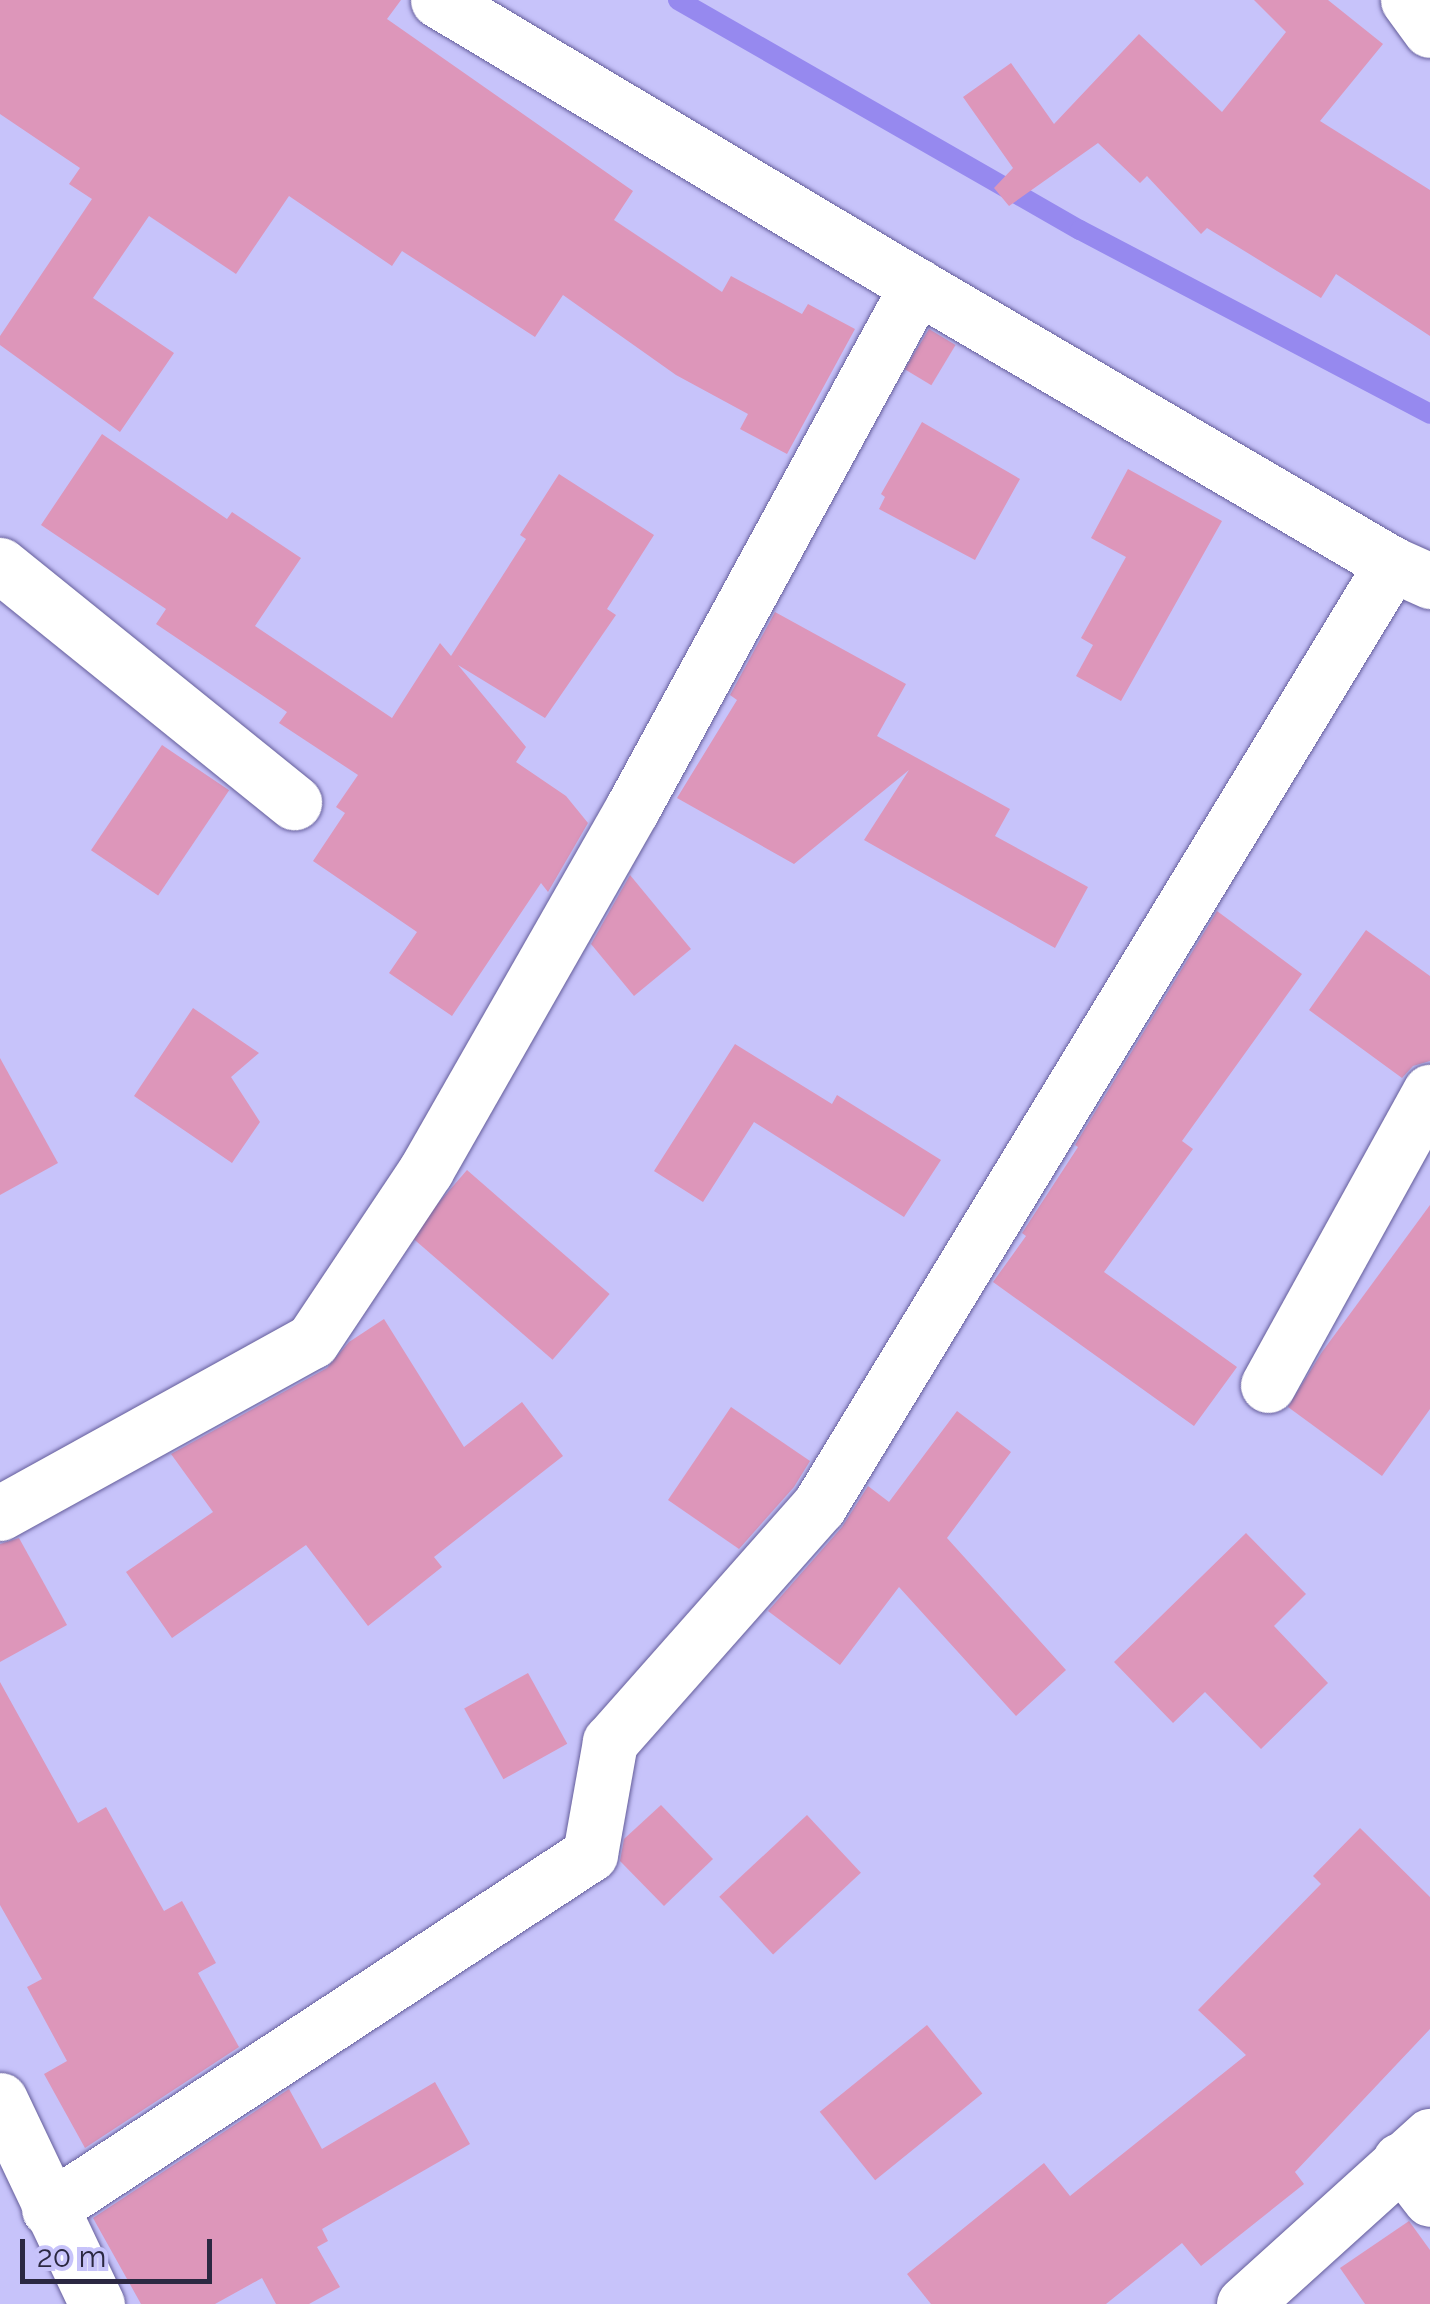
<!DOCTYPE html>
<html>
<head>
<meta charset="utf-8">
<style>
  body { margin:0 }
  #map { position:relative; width:1430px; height:2304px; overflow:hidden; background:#c7c3fa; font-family:Raleway,sans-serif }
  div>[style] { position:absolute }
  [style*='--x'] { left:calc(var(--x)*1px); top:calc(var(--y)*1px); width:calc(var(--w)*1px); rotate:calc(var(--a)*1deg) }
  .stream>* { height:20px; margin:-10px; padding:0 10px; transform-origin:10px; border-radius:10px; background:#9689ef }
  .building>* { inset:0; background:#dd96ba; transform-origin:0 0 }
  .roads { filter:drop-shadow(0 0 2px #645d9a) drop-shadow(0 0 2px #645d9a) }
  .minor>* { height:55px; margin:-27.5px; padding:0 27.5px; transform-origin:27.5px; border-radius:27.5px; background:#fff }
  span { translate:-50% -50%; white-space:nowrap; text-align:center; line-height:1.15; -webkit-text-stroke:8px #c7c3fa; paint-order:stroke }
  .scale { position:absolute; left:20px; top:2239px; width:192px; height:45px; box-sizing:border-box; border:5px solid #2b2842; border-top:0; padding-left:12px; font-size:30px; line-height:35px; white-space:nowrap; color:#2b2842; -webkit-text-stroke:8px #c7c3fa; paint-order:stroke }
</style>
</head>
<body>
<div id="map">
  <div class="stream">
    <div style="--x:678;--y:0;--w:463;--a:29.8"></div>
    <div style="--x:1080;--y:230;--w:395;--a:27.7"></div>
  </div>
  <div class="building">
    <div style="clip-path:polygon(0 0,401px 0,387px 19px,633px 191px,614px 220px,722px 292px,731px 276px,802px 314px,808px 304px,855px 329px,787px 454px,740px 429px,748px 414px,676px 375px,563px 295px,535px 337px,402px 251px,392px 266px,289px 196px,236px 274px,149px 216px,93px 298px,174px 353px,120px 432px,0 345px,0 336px,92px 199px,69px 184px,80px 168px,0 114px)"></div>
    <div style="clip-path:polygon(1254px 0,1328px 0,1383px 44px,1320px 121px,1430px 190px,1430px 336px,1336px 274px,1321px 298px,1207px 228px,1201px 234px,1147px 176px,1140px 183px,1098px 143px,1009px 206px,994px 188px,1013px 168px,963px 97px,1011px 63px,1054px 124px,1139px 34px,1222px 112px,1286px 32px)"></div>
    <div style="left:929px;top:329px;width:31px;height:47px;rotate:31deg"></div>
    <div style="clip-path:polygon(922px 422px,1020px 479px,975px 560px,879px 509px,885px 497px,881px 494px)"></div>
    <div style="clip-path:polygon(102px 434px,227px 519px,232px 512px,301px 558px,255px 626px,392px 718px,440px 643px,451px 656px,526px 539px,520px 535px,559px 474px,654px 535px,607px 609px,616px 615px,545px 718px,458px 665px,526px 747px,516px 762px,566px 796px,588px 823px,548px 892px,541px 883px,452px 1016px,389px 973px,417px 932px,313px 861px,345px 813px,336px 807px,358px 775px,279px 723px,287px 712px,156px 624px,166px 609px,41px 525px)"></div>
    <div style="clip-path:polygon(1128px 469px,1222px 521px,1121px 701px,1076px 676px,1093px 645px,1081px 638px,1126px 557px,1091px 538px)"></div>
    <div style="clip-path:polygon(775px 612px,906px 684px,877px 736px,1010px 809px,995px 836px,1088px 887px,1055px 948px,864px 840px,909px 770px,794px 864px,677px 798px,737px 700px,730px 695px)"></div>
    <div style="left:162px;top:745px;width:81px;height:127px;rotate:34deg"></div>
    <div style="clip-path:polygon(630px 875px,691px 949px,634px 996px,591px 944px)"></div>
    <div style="clip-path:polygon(1217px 911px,1302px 974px,1182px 1141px,1193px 1149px,1104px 1272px,1237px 1367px,1194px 1426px,993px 1282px,1026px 1236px,1022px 1233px,1078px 1147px,1075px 1145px)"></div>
    <div style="clip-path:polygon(1366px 930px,1430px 976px,1430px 1061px,1413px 1066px,1402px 1078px,1309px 1010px)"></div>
    <div style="clip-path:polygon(193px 1008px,259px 1053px,231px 1077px,260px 1122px,232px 1163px,134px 1096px)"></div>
    <div style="clip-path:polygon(735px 1044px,832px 1104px,837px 1095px,941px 1160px,904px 1217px,754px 1122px,703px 1202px,654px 1171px)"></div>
    <div style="clip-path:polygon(0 1058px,58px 1163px,0 1195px)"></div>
    <div style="left:467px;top:1170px;width:189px;height:87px;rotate:41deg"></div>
    <div style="clip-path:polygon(1430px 1205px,1430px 1409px,1382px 1476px,1288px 1407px,1322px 1352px)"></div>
    <div style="clip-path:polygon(384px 1319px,464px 1447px,522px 1402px,563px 1456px,434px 1557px,442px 1567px,368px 1626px,306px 1545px,172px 1638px,126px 1572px,213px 1512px,171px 1454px,327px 1368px,349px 1342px)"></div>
    <div style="clip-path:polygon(731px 1407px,810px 1461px,794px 1487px,739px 1549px,668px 1500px)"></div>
    <div style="clip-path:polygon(957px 1411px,1011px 1452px,947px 1538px,1066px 1670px,1016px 1716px,899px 1587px,840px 1665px,768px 1611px,842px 1527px,868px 1486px,889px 1502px)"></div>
    <div style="clip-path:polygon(1246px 1533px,1306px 1594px,1274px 1626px,1328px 1683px,1261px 1749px,1205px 1692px,1173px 1723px,1114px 1662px)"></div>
    <div style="clip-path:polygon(19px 1538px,67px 1625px,0 1662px,0 1544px)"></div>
    <div style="left:528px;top:1673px;width:81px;height:73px;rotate:61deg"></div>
    <div style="clip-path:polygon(0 1682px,78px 1823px,106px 1807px,164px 1911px,182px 1901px,216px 1963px,198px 1973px,239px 2047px,85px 2148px,44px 2074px,67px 2061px,27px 1987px,42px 1979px,0 1905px)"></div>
    <div style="clip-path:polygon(661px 1805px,713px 1859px,664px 1906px,620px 1861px,624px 1839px)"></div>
    <div style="left:807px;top:1815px;width:79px;height:120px;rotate:47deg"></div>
    <div style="clip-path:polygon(1360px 1828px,1430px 1897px,1430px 2029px,1295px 2172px,1304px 2184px,1201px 2266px,1182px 2243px,1106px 2304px,931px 2304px,907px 2274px,1044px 2163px,1070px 2196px,1246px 2055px,1198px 2010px,1321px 1884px,1313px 1876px)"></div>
    <div style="left:927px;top:2025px;width:88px;height:138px;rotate:51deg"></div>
    <div style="clip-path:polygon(435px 2082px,470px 2144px,322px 2229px,328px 2241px,317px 2247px,340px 2287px,309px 2304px,276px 2304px,262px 2278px,215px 2304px,141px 2304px,93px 2218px,289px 2089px,322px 2149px)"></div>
    <div style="clip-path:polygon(1409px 2221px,1430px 2250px,1430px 2304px,1365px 2304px,1340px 2268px)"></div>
  </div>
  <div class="roads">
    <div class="minor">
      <div style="--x:438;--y:0;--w:558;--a:30.84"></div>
      <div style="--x:917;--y:286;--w:550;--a:30.34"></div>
      <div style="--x:1392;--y:564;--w:42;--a:24.1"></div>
      <div style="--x:1408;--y:0;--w:37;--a:54"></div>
      <div style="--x:0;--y:565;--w:378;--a:38.9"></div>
      <div style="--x:1268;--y:1385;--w:335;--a:-61.1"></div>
      <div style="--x:0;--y:1513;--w:356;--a:-28.9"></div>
      <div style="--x:312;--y:1341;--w:206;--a:-56.3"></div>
      <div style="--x:426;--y:1170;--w:416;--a:-60.3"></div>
      <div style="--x:632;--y:809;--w:596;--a:-61.41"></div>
      <div style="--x:0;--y:2100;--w:226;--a:64.6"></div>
      <div style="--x:1400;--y:2160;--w:49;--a:52.4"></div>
      <div style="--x:49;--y:2209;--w:647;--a:-33.27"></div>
      <div style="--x:590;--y:1854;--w:114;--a:-79.9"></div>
      <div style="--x:610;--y:1742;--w:315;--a:-48.5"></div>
      <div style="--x:819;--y:1506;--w:1103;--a:-58.69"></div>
      <div style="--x:1244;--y:2304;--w:251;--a:-42.1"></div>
    </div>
  </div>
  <div class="scale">20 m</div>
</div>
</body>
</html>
